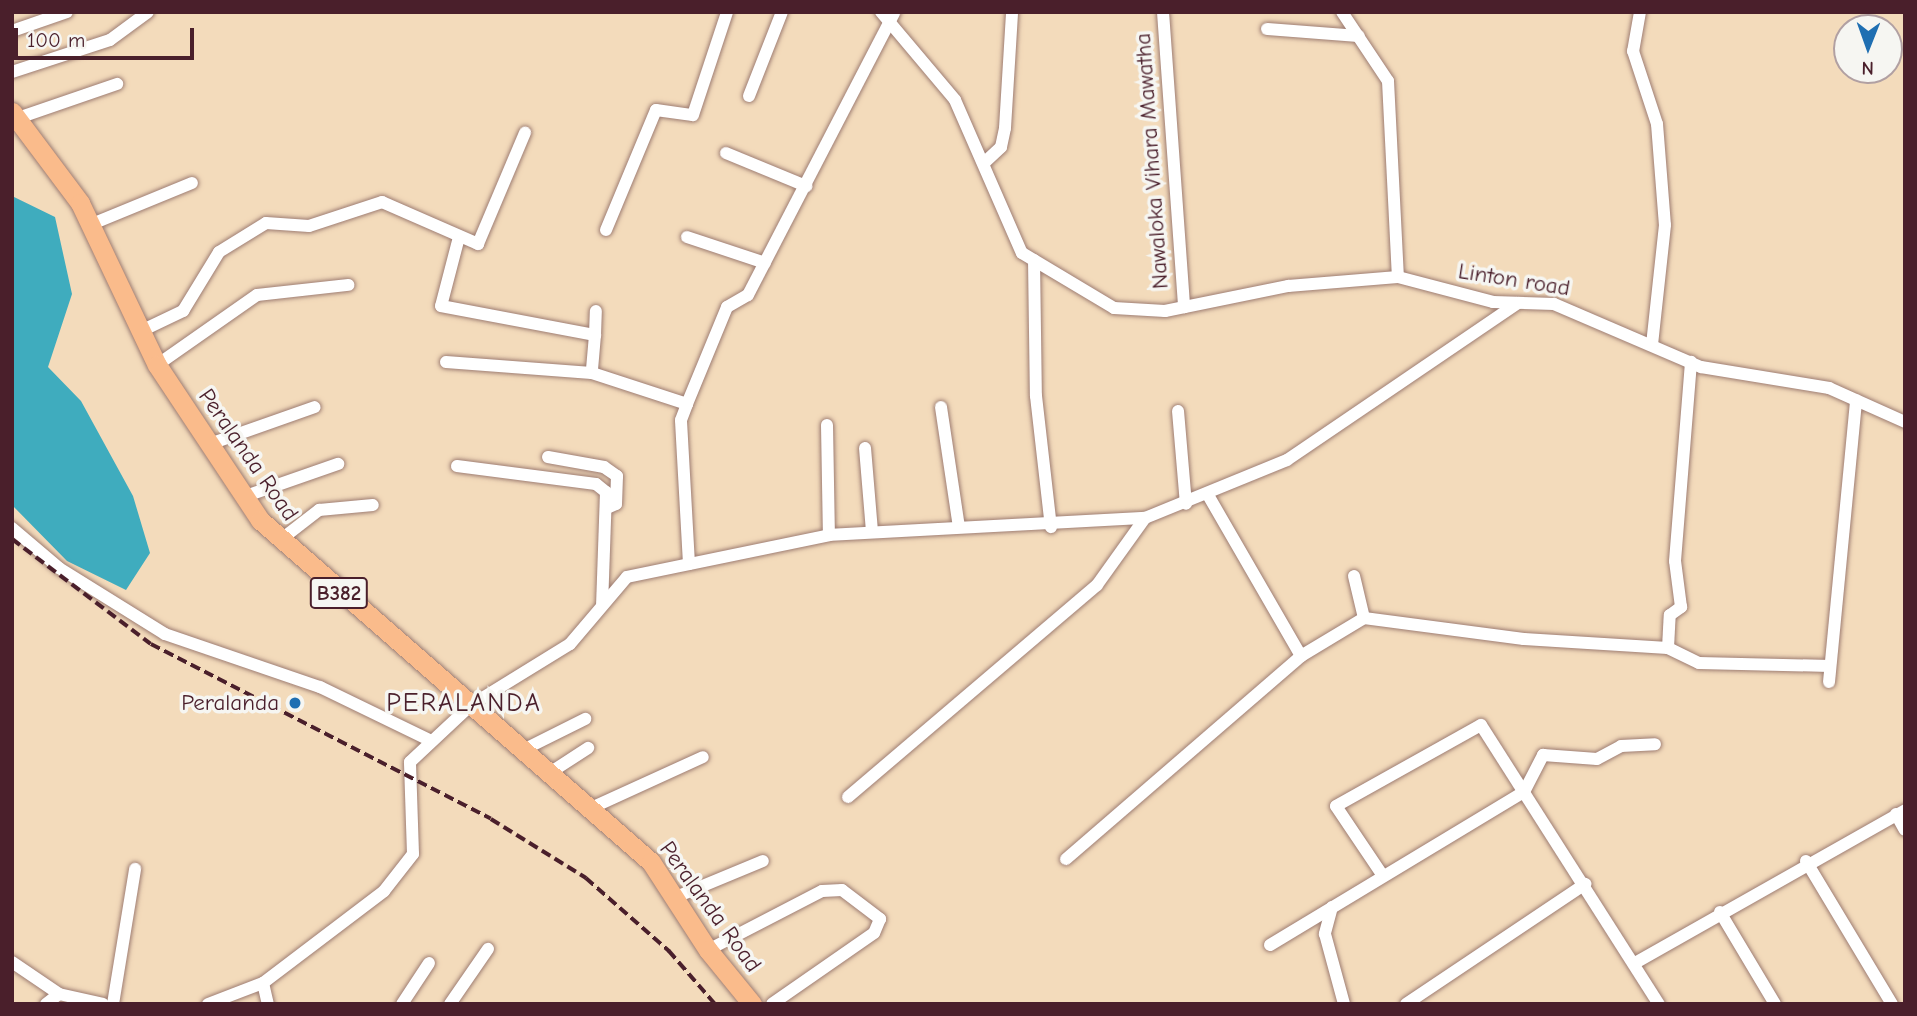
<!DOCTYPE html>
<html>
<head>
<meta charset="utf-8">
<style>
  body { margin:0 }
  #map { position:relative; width:1917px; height:1016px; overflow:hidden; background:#f3dbbb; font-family:"Comic Neue",sans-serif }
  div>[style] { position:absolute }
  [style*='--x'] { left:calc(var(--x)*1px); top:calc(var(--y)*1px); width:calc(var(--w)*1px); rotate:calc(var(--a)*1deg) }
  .water>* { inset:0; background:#3facbe }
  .roads { filter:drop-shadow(0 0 2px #9e7d73) drop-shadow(0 0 2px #9e7d73) }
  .minor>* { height:12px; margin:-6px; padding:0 6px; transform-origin:6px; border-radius:6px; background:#fff }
  .primary>* { height:19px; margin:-9.5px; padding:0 9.5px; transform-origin:9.5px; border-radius:9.5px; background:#fabb8b }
  .rail>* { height:3.5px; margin-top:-1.75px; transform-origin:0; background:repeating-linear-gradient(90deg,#4a1f2b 0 10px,transparent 0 15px) }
  .dots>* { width:19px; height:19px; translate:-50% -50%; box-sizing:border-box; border:4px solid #f6f6f2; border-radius:50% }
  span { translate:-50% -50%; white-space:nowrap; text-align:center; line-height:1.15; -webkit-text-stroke:7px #f6f6f2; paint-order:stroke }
  .shield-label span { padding:2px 5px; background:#f6f6f2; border:2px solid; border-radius:5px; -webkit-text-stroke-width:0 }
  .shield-label { font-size:21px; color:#4a1f2b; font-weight:700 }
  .street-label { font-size:23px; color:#4a1f2b }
  .poi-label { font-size:23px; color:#4a1f2b }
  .right { translate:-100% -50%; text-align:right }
  .quarter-label { font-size:26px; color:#4a1f2b; letter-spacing:2px }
  .frame { position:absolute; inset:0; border:14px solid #4a1f2b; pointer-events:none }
  .north { position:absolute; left:1833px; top:14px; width:70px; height:70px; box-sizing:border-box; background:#f6f6f2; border:2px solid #b1a0a2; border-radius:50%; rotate:181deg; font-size:19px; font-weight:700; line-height:28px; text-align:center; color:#4a1f2b }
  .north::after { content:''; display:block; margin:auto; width:24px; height:32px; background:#1f6fb2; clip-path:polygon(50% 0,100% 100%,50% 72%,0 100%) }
  .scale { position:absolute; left:14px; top:28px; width:180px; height:32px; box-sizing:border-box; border:4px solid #4a1f2b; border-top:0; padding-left:9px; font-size:21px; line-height:24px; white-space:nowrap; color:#4a1f2b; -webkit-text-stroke:5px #f6f6f2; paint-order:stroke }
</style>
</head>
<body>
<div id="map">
  <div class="water">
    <div style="clip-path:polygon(12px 196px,55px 217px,72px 294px,48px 367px,81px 401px,133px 496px,150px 553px,126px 590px,67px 561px,12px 505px)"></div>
  </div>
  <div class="roads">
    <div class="minor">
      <div style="--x:881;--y:12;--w:115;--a:49.9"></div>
      <div style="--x:955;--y:100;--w:167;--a:66.4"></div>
      <div style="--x:1022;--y:253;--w:107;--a:30.9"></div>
      <div style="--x:1114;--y:308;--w:51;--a:3.4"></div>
      <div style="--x:1165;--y:311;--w:126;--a:-11.5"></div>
      <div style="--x:1288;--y:286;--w:110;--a:-4.7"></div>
      <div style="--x:1398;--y:277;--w:98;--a:14.7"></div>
      <div style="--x:1493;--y:302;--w:61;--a:1.9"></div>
      <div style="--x:1554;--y:304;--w:160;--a:23.2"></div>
      <div style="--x:1701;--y:367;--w:130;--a:9.3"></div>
      <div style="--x:1829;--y:388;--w:83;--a:24.1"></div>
      <div style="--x:1163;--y:12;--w:296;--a:85.9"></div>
      <div style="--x:1342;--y:12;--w:83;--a:56.3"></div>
      <div style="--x:1388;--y:81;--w:196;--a:87.1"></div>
      <div style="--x:1640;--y:12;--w:40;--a:100"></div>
      <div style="--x:1633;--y:51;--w:77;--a:71.8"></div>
      <div style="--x:1657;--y:124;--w:101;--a:85.5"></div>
      <div style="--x:1665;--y:225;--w:120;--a:96.2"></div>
      <div style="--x:1267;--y:29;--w:92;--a:4.4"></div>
      <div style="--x:12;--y:31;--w:58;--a:-19.1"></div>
      <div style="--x:12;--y:72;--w:103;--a:-18.1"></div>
      <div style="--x:110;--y:40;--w:47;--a:-36.4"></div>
      <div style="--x:749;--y:96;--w:90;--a:-68.6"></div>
      <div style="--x:18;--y:118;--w:105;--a:-19"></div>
      <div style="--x:726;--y:153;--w:87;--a:22.4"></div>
      <div style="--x:985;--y:162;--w:22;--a:-43"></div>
      <div style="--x:1001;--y:147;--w:19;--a:-78"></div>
      <div style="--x:1005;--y:128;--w:116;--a:-86.5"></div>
      <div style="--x:92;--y:224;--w:108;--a:-22.3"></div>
      <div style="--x:606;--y:230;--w:130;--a:-67.4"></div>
      <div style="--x:656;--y:110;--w:37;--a:8"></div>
      <div style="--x:693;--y:115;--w:108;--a:-71.7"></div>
      <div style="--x:459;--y:237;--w:71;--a:104.6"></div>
      <div style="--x:441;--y:306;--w:157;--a:10.7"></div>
      <div style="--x:595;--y:335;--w:38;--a:95"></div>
      <div style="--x:687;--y:237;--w:82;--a:18.4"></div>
      <div style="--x:1034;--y:260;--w:136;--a:89.2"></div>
      <div style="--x:1036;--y:396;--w:132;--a:83.5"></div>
      <div style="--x:141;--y:331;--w:47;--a:-25.5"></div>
      <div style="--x:183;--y:311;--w:69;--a:-58.6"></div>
      <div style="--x:219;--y:252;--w:55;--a:-31.7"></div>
      <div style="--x:266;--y:223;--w:43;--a:4"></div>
      <div style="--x:309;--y:226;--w:77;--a:-18.2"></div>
      <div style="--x:382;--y:202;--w:105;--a:23.6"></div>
      <div style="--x:478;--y:244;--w:121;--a:-67.1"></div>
      <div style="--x:595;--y:335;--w:24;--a:-88"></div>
      <div style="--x:446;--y:362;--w:146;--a:4.3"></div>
      <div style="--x:592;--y:373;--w:100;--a:18.1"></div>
      <div style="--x:157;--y:365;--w:122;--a:-35"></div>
      <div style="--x:257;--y:295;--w:92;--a:-6.3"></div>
      <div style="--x:941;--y:407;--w:121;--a:81.5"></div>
      <div style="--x:1178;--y:411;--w:93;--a:85.1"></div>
      <div style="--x:827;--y:425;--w:110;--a:89"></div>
      <div style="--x:207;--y:445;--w:114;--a:-19.4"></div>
      <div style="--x:865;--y:448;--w:83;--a:85.2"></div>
      <div style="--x:548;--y:457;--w:57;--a:10.1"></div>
      <div style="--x:604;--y:467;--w:16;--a:35"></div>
      <div style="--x:617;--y:476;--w:28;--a:92"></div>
      <div style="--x:616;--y:504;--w:8;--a:157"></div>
      <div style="--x:457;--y:466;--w:140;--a:7.4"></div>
      <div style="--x:596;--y:484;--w:13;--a:39"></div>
      <div style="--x:606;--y:492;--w:112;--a:92"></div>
      <div style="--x:1208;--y:495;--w:186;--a:60"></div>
      <div style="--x:243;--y:497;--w:101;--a:-19.2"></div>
      <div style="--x:12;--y:528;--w:62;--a:40.4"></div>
      <div style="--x:59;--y:568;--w:125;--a:31.9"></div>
      <div style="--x:165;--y:634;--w:164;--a:18.9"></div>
      <div style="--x:320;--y:687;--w:121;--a:25.9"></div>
      <div style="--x:279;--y:541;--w:51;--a:-37.8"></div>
      <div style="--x:319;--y:510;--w:54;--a:-5.3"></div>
      <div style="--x:689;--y:564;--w:144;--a:-93.2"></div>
      <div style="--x:681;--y:420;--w:17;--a:-69"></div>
      <div style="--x:687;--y:404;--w:105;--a:-67.6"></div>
      <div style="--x:727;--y:307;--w:24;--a:-30"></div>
      <div style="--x:748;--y:295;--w:318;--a:-62.6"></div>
      <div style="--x:1354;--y:576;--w:43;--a:76.6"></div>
      <div style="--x:1668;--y:648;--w:33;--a:-87"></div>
      <div style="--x:1670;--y:615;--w:14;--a:-36"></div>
      <div style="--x:1681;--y:607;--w:46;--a:-97.4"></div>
      <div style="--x:1675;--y:561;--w:200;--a:-85.4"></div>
      <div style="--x:1829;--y:682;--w:283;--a:-84.5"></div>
      <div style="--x:521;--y:751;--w:72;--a:-26.6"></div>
      <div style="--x:548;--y:774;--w:48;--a:-33"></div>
      <div style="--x:848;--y:797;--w:327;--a:-40.4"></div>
      <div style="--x:1097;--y:585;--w:82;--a:-54.4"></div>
      <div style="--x:589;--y:809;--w:125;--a:-24.5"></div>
      <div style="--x:1896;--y:814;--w:18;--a:61"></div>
      <div style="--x:1066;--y:859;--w:311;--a:-40.8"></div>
      <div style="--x:1301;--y:656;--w:74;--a:-31.1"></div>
      <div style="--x:1364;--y:618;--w:161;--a:7.5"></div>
      <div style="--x:1524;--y:639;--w:144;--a:3.6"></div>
      <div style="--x:1668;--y:648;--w:34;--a:26"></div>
      <div style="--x:1699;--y:663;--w:131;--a:1.3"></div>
      <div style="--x:1806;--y:861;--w:167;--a:59"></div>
      <div style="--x:1383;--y:876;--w:84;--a:-123.9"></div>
      <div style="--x:1336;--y:806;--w:166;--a:-29.2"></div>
      <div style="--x:1481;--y:725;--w:331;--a:57.5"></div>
      <div style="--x:676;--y:897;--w:94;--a:-22.5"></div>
      <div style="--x:1332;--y:907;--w:28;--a:105"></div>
      <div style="--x:1325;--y:934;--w:73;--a:74.8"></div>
      <div style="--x:1720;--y:912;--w:107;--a:59.1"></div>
      <div style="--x:1270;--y:945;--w:297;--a:-31.1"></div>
      <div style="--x:1524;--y:792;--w:42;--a:-62.8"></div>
      <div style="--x:1543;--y:755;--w:54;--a:4.2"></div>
      <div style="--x:1597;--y:759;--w:27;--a:-28"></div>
      <div style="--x:1621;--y:746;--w:34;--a:-3"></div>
      <div style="--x:708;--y:950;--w:128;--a:-27.4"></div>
      <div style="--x:822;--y:891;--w:20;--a:-3"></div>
      <div style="--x:842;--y:890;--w:48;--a:37.3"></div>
      <div style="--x:880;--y:919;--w:15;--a:113"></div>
      <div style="--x:874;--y:933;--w:124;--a:145.2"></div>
      <div style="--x:12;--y:962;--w:57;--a:34.2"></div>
      <div style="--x:59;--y:994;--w:45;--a:12.8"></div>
      <div style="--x:1635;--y:963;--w:310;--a:-29.5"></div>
      <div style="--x:263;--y:983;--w:22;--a:77"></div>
      <div style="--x:46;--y:1004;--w:16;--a:-38"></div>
      <div style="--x:113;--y:1004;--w:137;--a:-80.7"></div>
      <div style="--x:208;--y:1004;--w:59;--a:-20.9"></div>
      <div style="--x:263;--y:983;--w:152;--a:-37.2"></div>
      <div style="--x:384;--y:891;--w:47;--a:-51.9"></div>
      <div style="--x:413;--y:854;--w:92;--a:-91.9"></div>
      <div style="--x:410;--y:762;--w:83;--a:-43.1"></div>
      <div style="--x:471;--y:705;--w:116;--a:-31.6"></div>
      <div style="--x:570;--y:644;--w:88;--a:-49.6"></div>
      <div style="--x:627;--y:577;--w:206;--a:-11.7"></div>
      <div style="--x:829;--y:535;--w:316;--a:-3.1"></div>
      <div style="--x:1145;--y:518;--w:153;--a:-22.2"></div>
      <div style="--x:1287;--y:460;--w:279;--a:-34.2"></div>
      <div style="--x:402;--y:1004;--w:49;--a:-56.6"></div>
      <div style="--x:450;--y:1004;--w:67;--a:-55.4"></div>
      <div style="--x:1406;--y:1004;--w:216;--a:-33.8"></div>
    </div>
    <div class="primary">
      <div style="--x:12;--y:112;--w:114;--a:53.2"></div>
      <div style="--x:80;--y:203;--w:179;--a:64.6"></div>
      <div style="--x:157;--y:365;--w:186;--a:56.4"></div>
      <div style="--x:260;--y:520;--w:519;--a:41.18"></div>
      <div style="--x:651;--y:862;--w:105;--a:57.1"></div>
      <div style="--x:708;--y:950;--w:70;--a:50.8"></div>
    </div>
  </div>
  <div class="rail">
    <div style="--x:12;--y:539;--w:174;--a:37.1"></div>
    <div style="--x:151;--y:644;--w:382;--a:27.2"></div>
    <div style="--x:491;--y:819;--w:112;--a:31.8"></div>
    <div style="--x:586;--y:878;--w:111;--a:41.3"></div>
    <div style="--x:669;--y:951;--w:70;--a:49"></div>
  </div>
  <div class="dots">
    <div style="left:295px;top:703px;background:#1f6fb2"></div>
  </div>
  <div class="shield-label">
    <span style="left:339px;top:593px">B382</span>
  </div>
  <div class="street-label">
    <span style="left:1152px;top:161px;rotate:-94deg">Nawaloka Vihara Mawatha</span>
    <span style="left:1514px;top:280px;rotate:9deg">Linton road</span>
    <span style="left:248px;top:455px;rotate:55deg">Peralanda Road</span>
    <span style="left:710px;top:907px;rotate:54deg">Peralanda Road</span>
  </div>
  <div class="poi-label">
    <span class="right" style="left:279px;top:703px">Peralanda</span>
  </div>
  <div class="quarter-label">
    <span style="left:464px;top:704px">PERALANDA</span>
  </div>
  <div class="frame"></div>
  <div class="north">N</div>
  <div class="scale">100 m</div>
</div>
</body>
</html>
